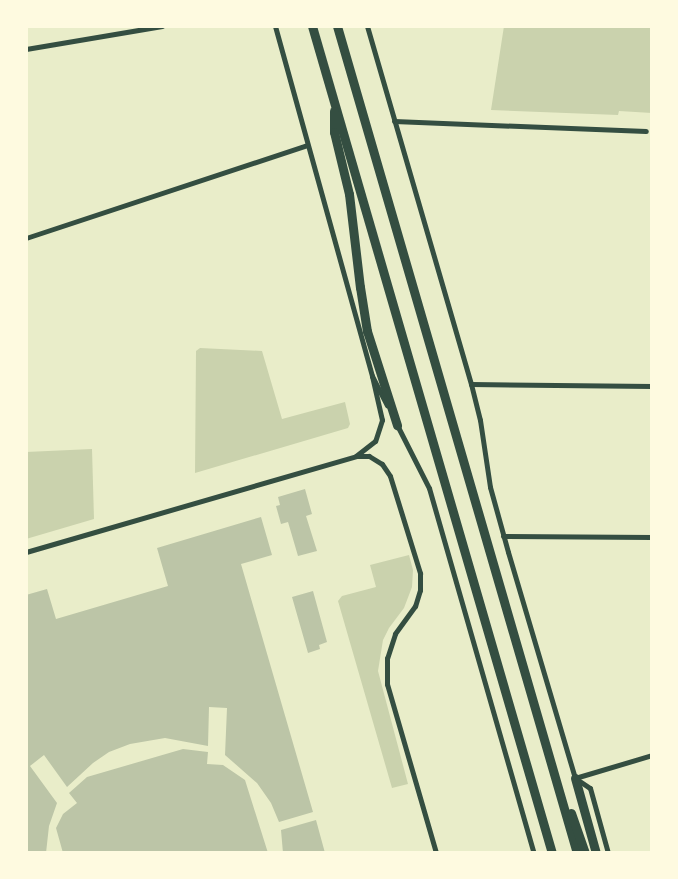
<!DOCTYPE html>
<html>
<head>
<meta charset="utf-8">
<style>
  body { margin:0 }
  #map { position:relative; width:678px; height:879px; overflow:hidden; background:#e9edc9; font-family:Overpass,sans-serif }
  div>[style] { position:absolute }
  [style*='--x'] { left:calc(var(--x)*1px); top:calc(var(--y)*1px); width:calc(var(--w)*1px); rotate:calc(var(--a)*1deg) }
  .green>* { inset:0; background:#cad2ad }
  .building>* { inset:0; background:#bcc5a7 }
  .minor>* { height:5px; margin:-2.5px; padding:0 2.5px; transform-origin:2.5px; border-radius:2.5px; background:#344e41 }
  .motorway>* { height:9px; margin:-4.5px; padding:0 4.5px; transform-origin:4.5px; border-radius:4.5px; background:#344e41 }
  span { translate:-50% -50%; white-space:nowrap; text-align:center; line-height:1.15; -webkit-text-stroke:5px #fefae0; paint-order:stroke }
  .frame { position:absolute; inset:0; border:28px solid #fefae0; pointer-events:none }
</style>
</head>
<body>
<div id="map">
  <div class="green">
    <div style="clip-path:polygon(504px 26px,652px 26px,652px 113px,619px 111px,618px 115px,491px 110px)"></div>
    <div style="clip-path:polygon(200px 348px,262px 351px,282px 419px,345px 402px,350px 424px,348px 428px,195px 473px,196px 351px)"></div>
    <div style="clip-path:polygon(92px 449px,94px 519px,26px 539px,26px 452px)"></div>
    <div style="clip-path:polygon(409px 555px,413px 570px,412px 587px,404px 608px,389px 628px,383px 640px,378px 671px,408px 784px,392px 788px,338px 601px,342px 596px,376px 587px,370px 565px)"></div>
  </div>
  <div class="building">
    <div style="clip-path:polygon(305px 489px,312px 514px,306px 516px,317px 551px,298px 556px,288px 522px,281px 524px,276px 506px,280px 505px,278px 497px)"></div>
    <div style="clip-path:polygon(261px 517px,272px 555px,241px 564px,313px 812px,279px 822px,271px 803px,257px 783px,225px 755px,227px 708px,209px 707px,208px 746px,165px 738px,130px 744px,109px 752px,93px 763px,67px 787px,44px 755px,30px 766px,57px 803px,49px 826px,46px 853px,26px 853px,26px 595px,47px 589px,56px 619px,168px 586px,157px 548px)"></div>
    <div style="clip-path:polygon(313px 591px,327px 642px,319px 645px,320px 649px,308px 653px,292px 597px)"></div>
    <div style="clip-path:polygon(183px 749px,208px 752px,207px 764px,223px 765px,245px 780px,268px 853px,63px 853px,56px 828px,63px 814px,77px 803px,69px 793px,87px 777px)"></div>
    <div style="clip-path:polygon(316px 820px,325px 853px,283px 853px,281px 830px)"></div>
  </div>
  <div class="minor">
    <div style="--x:275;--y:26;--w:363;--a:74.5"></div>
    <div style="--x:372;--y:376;--w:45;--a:77.2"></div>
    <div style="--x:382;--y:420;--w:22;--a:108"></div>
    <div style="--x:375;--y:441;--w:24;--a:142"></div>
    <div style="--x:367;--y:26;--w:373;--a:73.8"></div>
    <div style="--x:471;--y:384;--w:37;--a:76"></div>
    <div style="--x:480;--y:420;--w:68;--a:81.5"></div>
    <div style="--x:490;--y:487;--w:67;--a:74.5"></div>
    <div style="--x:508;--y:552;--w:236;--a:73.5"></div>
    <div style="--x:575;--y:778;--w:18;--a:34"></div>
    <div style="--x:590;--y:788;--w:67;--a:74.5"></div>
    <div style="--x:26;--y:49;--w:138;--a:-9.6"></div>
    <div style="--x:394;--y:121;--w:252;--a:2.3"></div>
    <div style="--x:26;--y:238;--w:296;--a:-18.3"></div>
    <div style="--x:372;--y:376;--w:33;--a:63"></div>
    <div style="--x:471;--y:384;--w:181;--a:0.6"></div>
    <div style="--x:396;--y:423;--w:73;--a:63.1"></div>
    <div style="--x:429;--y:488;--w:380;--a:74"></div>
    <div style="--x:503;--y:536;--w:149;--a:0.4"></div>
    <div style="--x:26;--y:552;--w:344;--a:-16.2"></div>
    <div style="--x:356;--y:456;--w:13;--a:0"></div>
    <div style="--x:369;--y:456;--w:15;--a:32"></div>
    <div style="--x:382;--y:464;--w:14;--a:56"></div>
    <div style="--x:390;--y:476;--w:102;--a:72.8"></div>
    <div style="--x:420;--y:573;--w:17;--a:90"></div>
    <div style="--x:420;--y:590;--w:17;--a:107"></div>
    <div style="--x:415;--y:606;--w:34;--a:126"></div>
    <div style="--x:395;--y:634;--w:25;--a:108"></div>
    <div style="--x:387;--y:658;--w:26;--a:90"></div>
    <div style="--x:387;--y:684;--w:176;--a:73.8"></div>
    <div style="--x:575;--y:778;--w:80;--a:-16.6"></div>
  </div>
  <div class="motorway">
    <div style="--x:312;--y:26;--w:861;--a:73.82"></div>
    <div style="--x:337;--y:26;--w:861;--a:73.82"></div>
    <div style="--x:334;--y:111;--w:21;--a:90"></div>
    <div style="--x:334;--y:132;--w:64;--a:76.4"></div>
    <div style="--x:349;--y:194;--w:94;--a:83.3"></div>
    <div style="--x:360;--y:287;--w:45;--a:81"></div>
    <div style="--x:367;--y:331;--w:99;--a:72.3"></div>
    <div style="--x:575;--y:778;--w:78;--a:74.4"></div>
    <div style="--x:571;--y:813;--w:42;--a:70.7"></div>
  </div>
  <div class="frame"></div>
</div>
</body>
</html>
